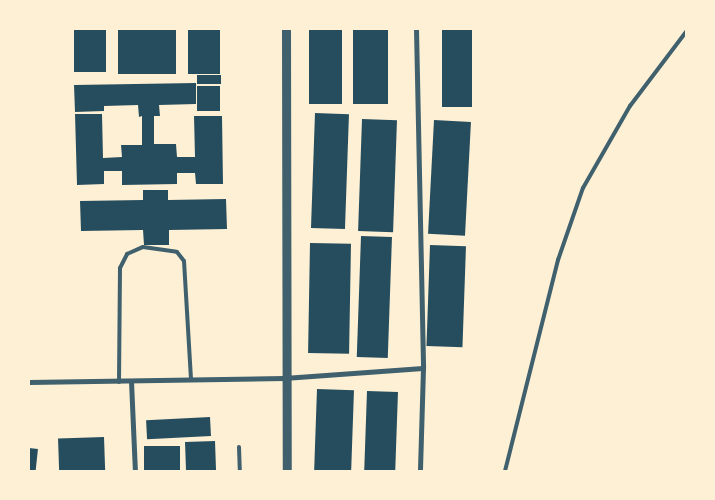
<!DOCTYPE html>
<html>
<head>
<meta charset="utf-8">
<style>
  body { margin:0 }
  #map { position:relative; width:715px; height:500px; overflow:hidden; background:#fdf0d5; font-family:Poppins,sans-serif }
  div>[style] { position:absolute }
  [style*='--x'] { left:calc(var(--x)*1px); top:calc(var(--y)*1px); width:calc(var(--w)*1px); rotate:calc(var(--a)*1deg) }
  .building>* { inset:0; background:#264d5e; transform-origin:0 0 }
  .service>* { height:4px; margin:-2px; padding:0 2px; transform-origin:2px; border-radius:2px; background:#3f606c }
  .minor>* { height:5px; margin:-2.5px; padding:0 2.5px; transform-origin:2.5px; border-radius:2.5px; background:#3f606c }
  .tertiary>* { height:9px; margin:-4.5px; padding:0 4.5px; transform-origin:4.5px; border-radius:4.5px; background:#3f606c }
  span { translate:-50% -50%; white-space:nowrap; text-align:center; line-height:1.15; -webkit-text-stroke:4px #fdf0d5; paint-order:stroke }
  .frame { position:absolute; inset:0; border:30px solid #fdf0d5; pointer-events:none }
</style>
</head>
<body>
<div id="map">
  <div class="building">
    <div style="left:74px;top:29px;width:32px;height:43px"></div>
    <div style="left:118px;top:29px;width:58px;height:45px"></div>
    <div style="left:188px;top:29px;width:32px;height:45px"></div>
    <div style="left:309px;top:29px;width:33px;height:75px"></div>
    <div style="left:353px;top:29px;width:35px;height:75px"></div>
    <div style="left:442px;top:29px;width:30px;height:78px"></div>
    <div style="left:197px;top:75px;width:24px;height:9px"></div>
    <div style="clip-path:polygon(196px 83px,196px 104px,159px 105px,160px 116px,154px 116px,154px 144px,176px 144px,177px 157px,195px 157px,194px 116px,222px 116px,223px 184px,196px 184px,195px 173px,177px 173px,177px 184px,122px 185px,122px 171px,104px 171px,104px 184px,77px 185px,75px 114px,102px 114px,103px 158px,122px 157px,121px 145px,142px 145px,142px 116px,139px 117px,138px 105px,104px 106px,104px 111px,75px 112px,74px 85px)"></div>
    <div style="left:197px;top:86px;width:23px;height:25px"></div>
    <div style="left:315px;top:113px;width:34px;height:115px;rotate:2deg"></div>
    <div style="left:362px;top:119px;width:35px;height:112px;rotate:2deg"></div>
    <div style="left:434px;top:120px;width:37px;height:114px;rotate:3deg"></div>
    <div style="clip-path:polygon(143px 190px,168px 190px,168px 200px,226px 199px,227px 229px,169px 230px,169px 245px,144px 245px,143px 230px,81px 231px,80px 201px,143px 200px)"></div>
    <div style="left:361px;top:236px;width:31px;height:121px;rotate:2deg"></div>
    <div style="left:310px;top:243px;width:41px;height:110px;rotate:1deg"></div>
    <div style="left:430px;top:245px;width:36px;height:101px;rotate:2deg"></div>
    <div style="left:317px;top:389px;width:37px;height:82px;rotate:2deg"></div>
    <div style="left:367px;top:391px;width:31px;height:80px;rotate:2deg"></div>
    <div style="left:210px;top:417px;width:19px;height:64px;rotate:87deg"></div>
    <div style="left:104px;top:437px;width:34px;height:46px;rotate:88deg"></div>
    <div style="left:215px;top:441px;width:30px;height:30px;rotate:88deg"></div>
    <div style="left:144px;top:446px;width:36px;height:25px"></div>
    <div style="left:29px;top:448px;width:9px;height:23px;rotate:6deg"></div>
  </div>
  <div class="service">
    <div style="--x:119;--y:382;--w:114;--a:-89.5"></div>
    <div style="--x:120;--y:268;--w:16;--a:-63"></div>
    <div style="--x:127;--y:254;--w:17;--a:-24"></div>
    <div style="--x:143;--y:247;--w:34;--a:8"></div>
    <div style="--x:177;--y:252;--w:11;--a:52"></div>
    <div style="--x:184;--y:261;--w:119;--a:86.6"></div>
    <div style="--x:239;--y:447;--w:24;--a:88"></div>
    <div style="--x:505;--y:471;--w:218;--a:-75.9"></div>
    <div style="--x:558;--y:260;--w:76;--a:-70.9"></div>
    <div style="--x:583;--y:188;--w:95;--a:-60.2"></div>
    <div style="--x:630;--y:106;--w:93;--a:-52.9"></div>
  </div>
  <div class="minor">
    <div style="--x:416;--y:29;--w:339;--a:88.8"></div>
    <div style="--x:423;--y:368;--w:103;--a:91.7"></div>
    <div style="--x:131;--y:381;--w:90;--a:87.5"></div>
    <div style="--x:29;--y:382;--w:255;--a:-0.9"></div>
    <div style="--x:284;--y:378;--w:139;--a:-4.1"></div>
  </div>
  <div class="tertiary">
    <div style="--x:286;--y:29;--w:442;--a:89.9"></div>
  </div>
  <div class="frame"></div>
</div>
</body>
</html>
